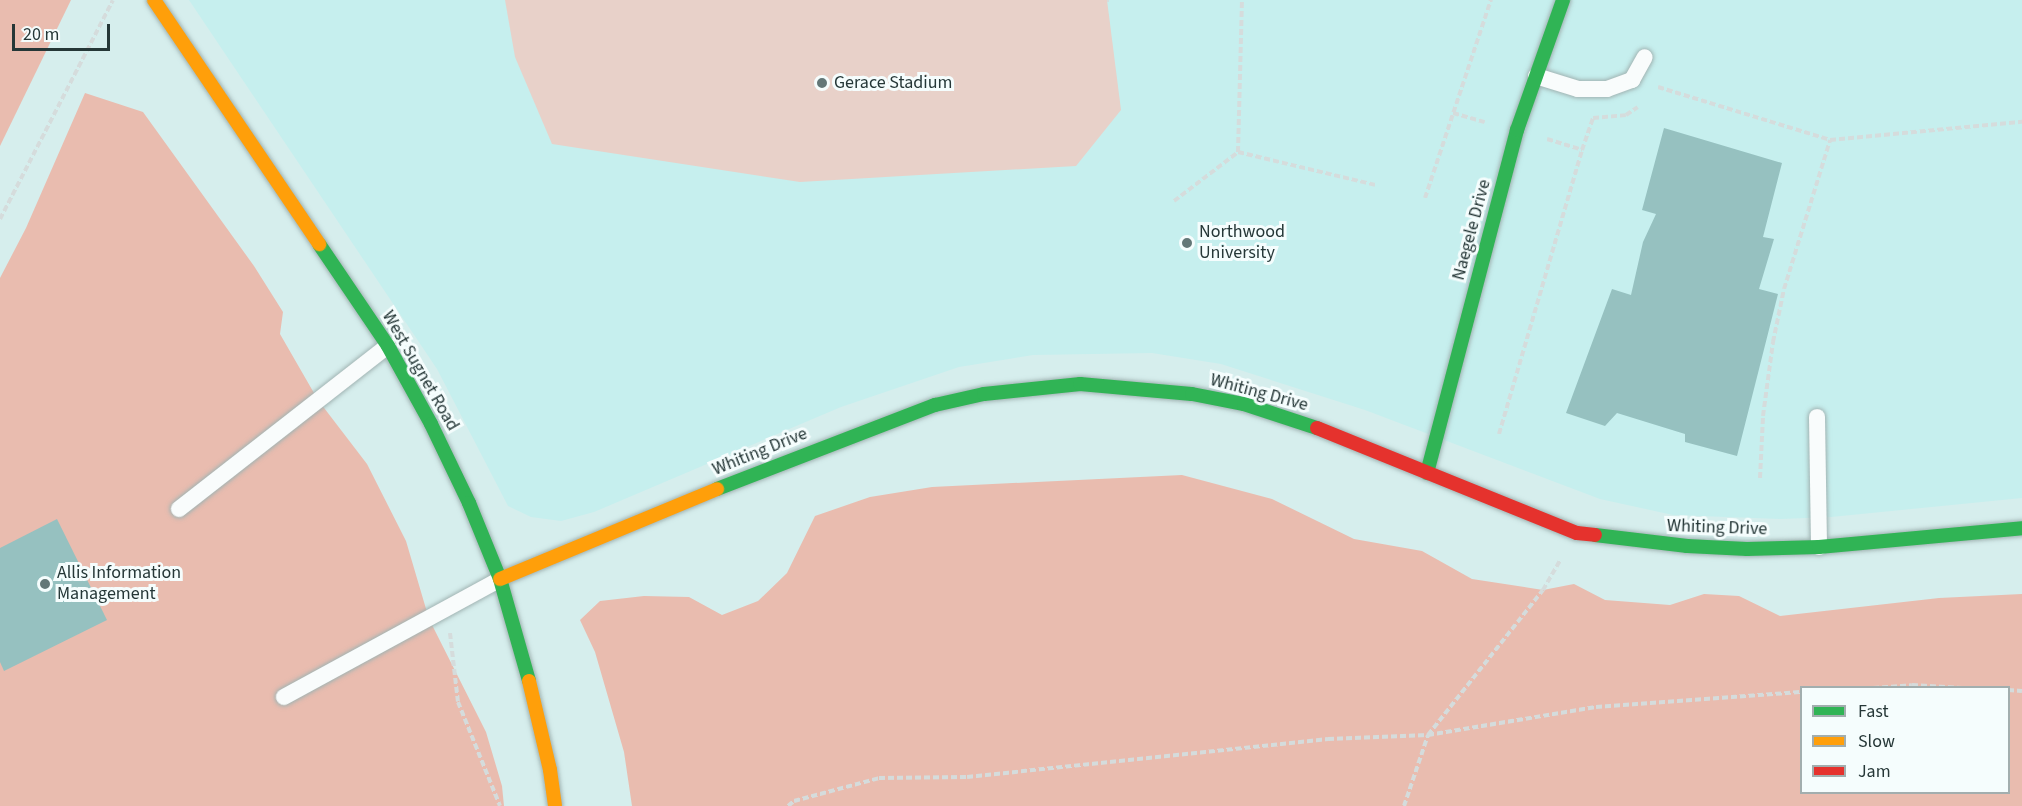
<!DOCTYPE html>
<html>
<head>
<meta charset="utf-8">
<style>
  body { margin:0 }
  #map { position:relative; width:2022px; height:806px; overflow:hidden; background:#d6eeed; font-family:"Source Sans 3",sans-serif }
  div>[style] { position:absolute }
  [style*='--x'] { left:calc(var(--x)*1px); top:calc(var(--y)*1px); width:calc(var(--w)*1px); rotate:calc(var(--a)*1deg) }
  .built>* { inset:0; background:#c6efee }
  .green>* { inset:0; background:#e8d1c9 }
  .forest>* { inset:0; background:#e9bcaf }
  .building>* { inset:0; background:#96c1c0 }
  .path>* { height:4px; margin-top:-2px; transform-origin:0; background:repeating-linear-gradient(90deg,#d5dcdc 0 6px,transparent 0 9px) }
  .roads { filter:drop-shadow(0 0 2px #a1b4b3) drop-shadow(0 0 2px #a1b4b3) }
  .lane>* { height:16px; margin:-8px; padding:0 8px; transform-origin:8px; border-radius:8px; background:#f9fcfc }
  .fast>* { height:14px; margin:-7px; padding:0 7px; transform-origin:7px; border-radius:7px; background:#30b455 }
  .slow>* { height:14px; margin:-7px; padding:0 7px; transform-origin:7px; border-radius:7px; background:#ff9f0a }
  .jam>* { height:14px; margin:-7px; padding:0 7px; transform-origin:7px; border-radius:7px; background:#e5322d }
  .dots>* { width:16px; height:16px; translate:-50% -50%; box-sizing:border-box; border:3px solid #f5fdfd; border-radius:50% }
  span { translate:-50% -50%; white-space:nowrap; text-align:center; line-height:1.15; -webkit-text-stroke:6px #f5fdfd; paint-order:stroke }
  .poi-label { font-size:18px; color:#253737 }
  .left { translate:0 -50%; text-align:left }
  .street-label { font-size:18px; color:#253737 }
  .legend { position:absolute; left:1800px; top:686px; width:210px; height:108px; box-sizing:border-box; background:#f5fdfd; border:2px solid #a2aeae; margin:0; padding:8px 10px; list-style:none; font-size:18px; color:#253737 }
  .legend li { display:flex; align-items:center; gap:12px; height:30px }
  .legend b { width:30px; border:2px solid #a2aeae }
  .scale { position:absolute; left:12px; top:24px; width:98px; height:27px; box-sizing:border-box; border:3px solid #253737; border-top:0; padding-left:8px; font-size:18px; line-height:21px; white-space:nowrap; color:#253737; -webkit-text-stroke:4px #f5fdfd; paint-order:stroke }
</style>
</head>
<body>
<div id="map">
  <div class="built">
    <div style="clip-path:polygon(189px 0,2022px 0,2022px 498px,1831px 517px,1781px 519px,1673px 515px,1600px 499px,1365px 410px,1221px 364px,1152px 353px,1033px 355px,959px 367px,841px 407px,594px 512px,561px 521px,531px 517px,508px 506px,437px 369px)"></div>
  </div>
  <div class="green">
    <div style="clip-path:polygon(505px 0,1107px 0,1121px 110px,1076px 166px,800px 182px,552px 144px,515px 57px)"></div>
  </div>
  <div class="forest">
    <div style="clip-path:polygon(0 0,71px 0,0 146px)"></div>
    <div style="clip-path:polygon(85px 93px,143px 112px,254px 266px,283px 312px,280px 334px,318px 400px,367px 464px,406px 541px,429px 619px,486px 732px,502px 786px,504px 806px,0 806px,0 278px,26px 228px)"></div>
    <div style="clip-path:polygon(evenodd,1182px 475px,1272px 499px,1354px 539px,1422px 551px,1472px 579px,1543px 590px,1574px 584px,1605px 600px,1670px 605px,1704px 594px,1739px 596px,1780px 616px,1939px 598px,2022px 594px,2022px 806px,632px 806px,624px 752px,595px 652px,580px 620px,600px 601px,644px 596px,689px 597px,722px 615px,758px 601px,787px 573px,815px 516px,870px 497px,932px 487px,1182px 475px,1802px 688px,2008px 688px,2008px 792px,1802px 792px,1802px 688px)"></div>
  </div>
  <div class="building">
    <div style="clip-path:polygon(1664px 128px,1782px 163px,1763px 237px,1774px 239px,1759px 289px,1778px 294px,1737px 456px,1685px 442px,1685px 434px,1617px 413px,1605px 426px,1566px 413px,1612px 289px,1631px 295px,1643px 242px,1656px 214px,1642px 210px)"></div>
    <div style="clip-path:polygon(57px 519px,107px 620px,4px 671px,0 662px,0 548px)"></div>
  </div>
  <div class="path">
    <div style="--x:1107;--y:0;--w:2;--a:0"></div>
    <div style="--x:1658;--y:87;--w:180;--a:17.1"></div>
    <div style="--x:1830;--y:140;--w:193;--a:-5.4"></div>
    <div style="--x:1453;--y:113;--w:33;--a:16"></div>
    <div style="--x:1547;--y:139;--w:37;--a:17"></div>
    <div style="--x:1582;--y:150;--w:34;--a:-71"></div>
    <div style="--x:1593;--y:118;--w:33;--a:-5"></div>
    <div style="--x:1626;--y:115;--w:14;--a:-34"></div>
    <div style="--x:1238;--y:152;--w:141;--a:13.5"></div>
    <div style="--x:1425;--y:198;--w:209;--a:-71.6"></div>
    <div style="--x:1174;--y:201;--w:81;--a:-37.4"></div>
    <div style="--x:1238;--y:152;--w:152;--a:-88.5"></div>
    <div style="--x:0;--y:219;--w:246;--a:-62.7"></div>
    <div style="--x:1499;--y:434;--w:296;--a:-73.7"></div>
    <div style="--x:1760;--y:478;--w:62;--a:-87.2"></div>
    <div style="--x:1763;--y:416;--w:75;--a:-82.3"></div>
    <div style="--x:1773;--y:342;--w:54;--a:-78.3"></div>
    <div style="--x:1784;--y:289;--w:156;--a:-72.8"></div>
    <div style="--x:450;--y:633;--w:69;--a:83.4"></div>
    <div style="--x:458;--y:702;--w:112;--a:68"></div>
    <div style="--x:1873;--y:688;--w:39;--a:-4"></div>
    <div style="--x:1912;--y:685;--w:50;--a:3.4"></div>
    <div style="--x:2008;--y:690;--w:14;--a:4"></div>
    <div style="--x:788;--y:806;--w:8;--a:-40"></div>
    <div style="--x:794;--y:801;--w:88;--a:-15.1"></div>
    <div style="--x:879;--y:778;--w:88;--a:-0.7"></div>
    <div style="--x:967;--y:777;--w:363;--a:-6"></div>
    <div style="--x:1328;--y:739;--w:100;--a:-2.3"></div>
    <div style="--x:1428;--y:735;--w:170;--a:-9.5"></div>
    <div style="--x:1596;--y:707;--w:207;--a:-4.2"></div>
    <div style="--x:1404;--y:806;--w:75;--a:-71.3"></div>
    <div style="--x:1428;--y:735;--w:185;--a:-51.6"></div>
    <div style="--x:1543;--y:590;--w:34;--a:-60"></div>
  </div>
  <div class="roads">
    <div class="lane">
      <div style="--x:1536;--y:76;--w:44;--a:17.2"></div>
      <div style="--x:1578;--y:89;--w:29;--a:0"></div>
      <div style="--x:1607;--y:89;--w:27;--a:-20"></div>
      <div style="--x:1632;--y:80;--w:26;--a:-61"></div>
      <div style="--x:1817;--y:417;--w:130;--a:89.1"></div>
      <div style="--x:179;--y:509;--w:265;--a:-38"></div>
      <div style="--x:284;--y:697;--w:246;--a:-28.6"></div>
    </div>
    <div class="fast">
      <div style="--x:319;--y:244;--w:123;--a:55.9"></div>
      <div style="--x:388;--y:346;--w:89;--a:61.1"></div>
      <div style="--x:431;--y:424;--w:88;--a:64.3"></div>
      <div style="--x:469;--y:503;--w:82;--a:67.8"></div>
      <div style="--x:500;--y:579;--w:106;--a:74.1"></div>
      <div style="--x:1427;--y:473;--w:355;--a:-75.3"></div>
      <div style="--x:1517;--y:130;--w:138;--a:-70.5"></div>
      <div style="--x:717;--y:489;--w:234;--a:-21.1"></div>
      <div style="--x:935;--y:405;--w:50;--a:-12.7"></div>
      <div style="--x:984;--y:394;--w:97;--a:-5.9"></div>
      <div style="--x:1080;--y:384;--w:112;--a:5.1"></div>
      <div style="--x:1192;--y:394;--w:53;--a:10.9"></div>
      <div style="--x:1244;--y:404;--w:77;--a:18.2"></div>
      <div style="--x:1595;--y:535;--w:93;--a:6.8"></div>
      <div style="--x:1687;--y:546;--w:60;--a:2.9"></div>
      <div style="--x:1747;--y:549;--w:72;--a:-1.6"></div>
      <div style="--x:1819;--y:547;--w:204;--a:-5.3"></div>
    </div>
    <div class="slow">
      <div style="--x:154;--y:0;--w:295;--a:55.9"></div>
      <div style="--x:500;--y:579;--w:235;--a:-22.5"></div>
      <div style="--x:529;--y:681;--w:91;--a:76.7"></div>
      <div style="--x:550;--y:770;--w:36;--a:82"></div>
    </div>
    <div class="jam">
      <div style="--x:1317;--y:428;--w:280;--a:22"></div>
      <div style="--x:1577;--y:533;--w:18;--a:6"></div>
    </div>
  </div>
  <div class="dots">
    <div style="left:822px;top:83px;background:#637777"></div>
    <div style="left:1187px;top:243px;background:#637777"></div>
    <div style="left:45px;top:584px;background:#637777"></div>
  </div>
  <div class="poi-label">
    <span class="left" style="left:834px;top:83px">Gerace Stadium</span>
    <span class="left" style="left:1199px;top:243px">Northwood<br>University</span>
    <span class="left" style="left:57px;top:584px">Allis Information<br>Management</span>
  </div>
  <div class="street-label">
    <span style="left:1472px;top:230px;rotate:-75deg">Naegele Drive</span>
    <span style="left:420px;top:371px;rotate:60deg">West Sugnet Road</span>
    <span style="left:1259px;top:393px;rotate:15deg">Whiting Drive</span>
    <span style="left:760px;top:452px;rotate:-22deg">Whiting Drive</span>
    <span style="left:1717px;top:528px;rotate:2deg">Whiting Drive</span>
  </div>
  <ul class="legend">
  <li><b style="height:8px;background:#30b455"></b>Fast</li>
  <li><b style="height:8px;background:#ff9f0a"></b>Slow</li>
  <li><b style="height:8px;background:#e5322d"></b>Jam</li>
  </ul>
  <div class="scale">20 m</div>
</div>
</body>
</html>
